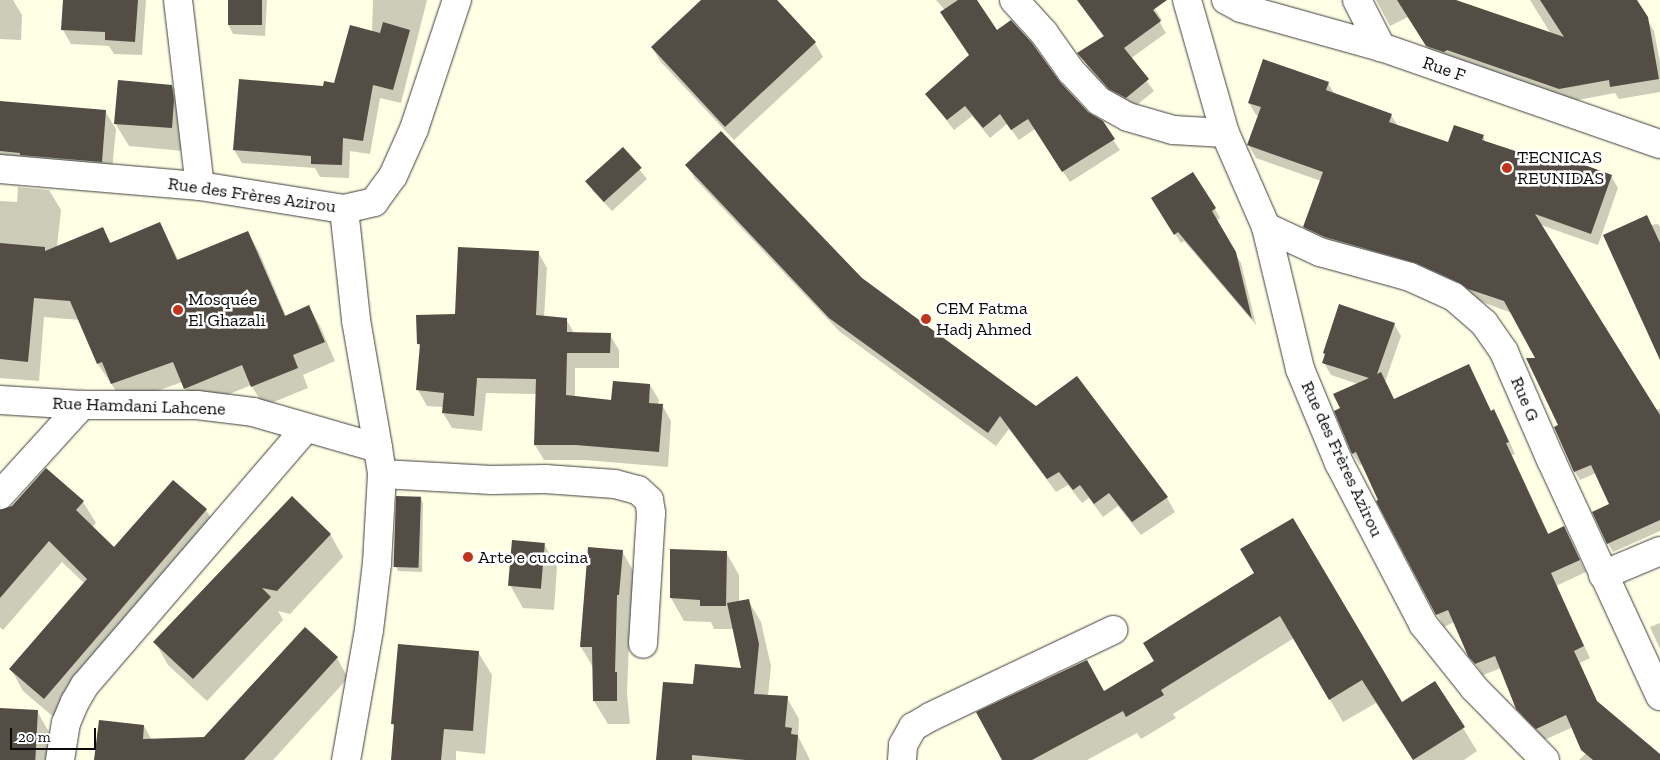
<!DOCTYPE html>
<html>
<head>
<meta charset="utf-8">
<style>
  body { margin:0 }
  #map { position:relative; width:1660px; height:760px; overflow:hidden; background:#ffffe6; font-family:"Zilla Slab",serif }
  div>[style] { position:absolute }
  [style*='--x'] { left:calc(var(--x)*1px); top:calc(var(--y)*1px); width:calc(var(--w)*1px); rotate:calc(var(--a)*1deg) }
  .shadow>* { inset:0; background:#0003 }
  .building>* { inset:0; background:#534d46; transform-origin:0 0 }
  .roads { filter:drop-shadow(0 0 1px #3d3d3d) drop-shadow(0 0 1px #3d3d3d) }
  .minor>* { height:28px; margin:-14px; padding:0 14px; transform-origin:14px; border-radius:14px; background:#fff }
  .dots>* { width:14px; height:14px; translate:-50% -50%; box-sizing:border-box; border:2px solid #fff; border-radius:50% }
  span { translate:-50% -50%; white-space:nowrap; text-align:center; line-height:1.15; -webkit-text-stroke:5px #fff; paint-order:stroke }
  .street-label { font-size:18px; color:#0a0a0a }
  .poi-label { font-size:18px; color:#0a0a0a }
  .left { translate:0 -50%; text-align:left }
  .scale { position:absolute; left:10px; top:728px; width:86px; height:22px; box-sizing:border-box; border:2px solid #0a0a0a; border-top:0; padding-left:6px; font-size:15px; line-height:18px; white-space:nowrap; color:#0a0a0a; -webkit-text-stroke:4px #fff; paint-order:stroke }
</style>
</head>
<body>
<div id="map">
  <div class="shadow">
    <div style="clip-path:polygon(0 0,13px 0,22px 15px,21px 40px,0 39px)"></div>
    <div style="clip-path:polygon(64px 0,146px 0,142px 55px,114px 54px,109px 46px,71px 44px,63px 30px)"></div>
    <div style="clip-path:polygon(229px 0,267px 0,265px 36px,233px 34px,228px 24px)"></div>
    <div style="clip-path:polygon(373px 0,427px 0,401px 103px,380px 98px,370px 154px,350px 151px,349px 178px,320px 177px,315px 168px,242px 163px,234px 150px,324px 87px,335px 84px,372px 32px)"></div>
    <div style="clip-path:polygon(703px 0,775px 0,815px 43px,823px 57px,734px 140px,660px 61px,652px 47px)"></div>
    <div style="clip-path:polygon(936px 0,976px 0,997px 32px,1059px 82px,1113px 140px,1120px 150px,1070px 182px,1035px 129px,1019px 140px,1007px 124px,990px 138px,972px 116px,954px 130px,926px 94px,970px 56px,945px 10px)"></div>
    <div style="clip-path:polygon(1077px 0,1149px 0,1162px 20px,1159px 21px,1166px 33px,1130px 59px,1154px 91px,1133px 108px,1116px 99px,1091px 72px,1079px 53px,1104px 37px)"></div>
    <div style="clip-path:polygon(1376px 0,1453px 0,1551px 34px,1530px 0,1635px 0,1654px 31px,1660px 62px,1660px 92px,1619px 99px,1615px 93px,1567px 102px,1435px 59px,1408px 17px,1390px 26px)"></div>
    <div style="clip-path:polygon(1328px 83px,1335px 95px,1391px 115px,1398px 126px,1449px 144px,1483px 136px,1486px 143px,1549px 164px,1611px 176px,1618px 188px,1598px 245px,1541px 225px,1564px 428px,1660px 409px,1660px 531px,1613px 552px,1608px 543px,1610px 505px,1596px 473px,1580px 480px,1575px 472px,1556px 430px,1562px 428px,1537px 359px,1512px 313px,1311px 239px,1304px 227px,1321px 181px,1256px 158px,1249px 146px,1259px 116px,1256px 115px,1249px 103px)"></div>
    <div style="clip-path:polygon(172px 86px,185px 110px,184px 151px,129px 146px,115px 123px)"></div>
    <div style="clip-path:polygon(0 102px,105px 111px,116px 129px,111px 180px,0 168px)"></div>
    <div style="clip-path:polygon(623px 149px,647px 179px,612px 211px,593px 191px,587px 182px)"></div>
    <div style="clip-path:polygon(687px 165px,861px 279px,1036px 407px,1167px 498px,1175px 512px,1141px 535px,1118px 506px,1103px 517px,1089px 498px,1082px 503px,1068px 485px,1056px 492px,1009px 429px,996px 446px,839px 331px,695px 179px)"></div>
    <div style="clip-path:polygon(18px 187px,49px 190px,61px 210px,57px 247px,102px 228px,111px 243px,160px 223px,179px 261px,248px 232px,259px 252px,286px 316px,309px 307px,320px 326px,335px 361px,303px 375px,308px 388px,264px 406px,251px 385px,196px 408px,182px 382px,124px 403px,98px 364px,80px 320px,44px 317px,39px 381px,0 378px,0 201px,17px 202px)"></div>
    <div style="clip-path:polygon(1158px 208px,1215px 209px,1220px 218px,1216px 221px,1241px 263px,1256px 325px,1184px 241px,1181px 243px)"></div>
    <div style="clip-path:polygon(1658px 224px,1660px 227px,1660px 357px,1651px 225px)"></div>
    <div style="clip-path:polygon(538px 252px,547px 268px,544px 317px,566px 319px,574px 333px,610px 335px,619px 350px,619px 368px,575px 368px,575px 397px,613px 401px,650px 385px,659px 400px,658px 405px,662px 405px,671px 421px,668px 467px,585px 460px,544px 460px,535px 445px,537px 394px,486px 393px,482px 431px,452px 428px,443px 413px,443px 407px,427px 406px,418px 390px,421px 348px,418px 344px)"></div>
    <div style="clip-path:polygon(1394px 324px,1401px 336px,1385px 382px,1394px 400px,1469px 366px,1491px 412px,1494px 411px,1501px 423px,1515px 454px,1512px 455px,1549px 535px,1564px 528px,1586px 572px,1556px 586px,1590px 658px,1580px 663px,1598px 704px,1656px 760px,1579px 760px,1586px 753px,1573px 727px,1544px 740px,1525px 721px,1501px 668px,1483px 675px,1469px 655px,1454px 622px,1444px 627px,1378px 501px,1380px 501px,1363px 464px,1360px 465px,1353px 454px,1336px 411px,1342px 409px,1358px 384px,1331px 375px,1324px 363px,1326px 356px,1324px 353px)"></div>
    <div style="clip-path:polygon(421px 498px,423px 503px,422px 572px,398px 571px,396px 566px)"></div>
    <div style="clip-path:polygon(83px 502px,96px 523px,92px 527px,115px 549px,206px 510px,219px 531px,57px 720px,23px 691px,11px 669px,85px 584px,62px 562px,3px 630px,0 627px,0 511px)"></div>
    <div style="clip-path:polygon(330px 534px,343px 557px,290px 614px,278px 611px,283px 620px,207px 701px,168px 665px,155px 642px)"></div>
    <div style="clip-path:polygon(544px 544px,557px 567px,554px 610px,523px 608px,510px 585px)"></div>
    <div style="clip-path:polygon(589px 549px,622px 551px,635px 574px,632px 617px,630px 617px,627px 693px,630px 724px,608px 724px,594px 701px,594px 669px,581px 647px)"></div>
    <div style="clip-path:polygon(726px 552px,739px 575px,739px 602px,748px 600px,761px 622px,771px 666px,768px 696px,787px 698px,799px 719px,798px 736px,810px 760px,657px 760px,694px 686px,743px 669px,734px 629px,714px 629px,711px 622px,684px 621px,671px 598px)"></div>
    <div style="clip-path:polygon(1256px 573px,1401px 704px,1435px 682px,1477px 751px,1464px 760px,1413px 760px,1376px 703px,1343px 722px,1294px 638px,1173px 714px,1176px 718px,1141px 739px,1137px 733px,1087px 760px,1003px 760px,1104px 692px,1155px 661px)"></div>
    <div style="clip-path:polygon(1660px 623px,1660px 649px,1650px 627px)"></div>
    <div style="clip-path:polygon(478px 652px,492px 675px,485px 754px,456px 751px,456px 760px,392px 760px,395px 728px,392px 724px)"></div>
    <div style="clip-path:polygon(337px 658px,348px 678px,273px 760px,96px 760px,144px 726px,152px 740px,205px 738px)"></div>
    <div style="clip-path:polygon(0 709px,37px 711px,50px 734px,49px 760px,0 760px)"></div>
  </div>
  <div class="building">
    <div style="clip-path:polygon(63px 0,138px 0,135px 42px,105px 40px,105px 32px,61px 30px)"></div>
    <div style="left:228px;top:0;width:34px;height:25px"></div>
    <div style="clip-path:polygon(701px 0,777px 0,816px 42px,725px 127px,651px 47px)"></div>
    <div style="clip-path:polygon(958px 0,977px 0,997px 30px,1011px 20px,1032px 43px,1060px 82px,1088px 112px,1103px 121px,1115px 139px,1062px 172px,1028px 119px,1011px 130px,1000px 114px,983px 128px,965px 106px,947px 120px,925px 94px,969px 55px,940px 12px)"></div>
    <div style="clip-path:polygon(1077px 0,1167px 0,1153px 10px,1161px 21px,1124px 48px,1149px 79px,1126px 98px,1109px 89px,1077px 53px,1104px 36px)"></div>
    <div style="clip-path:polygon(1397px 0,1456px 0,1564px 37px,1540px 0,1637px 0,1648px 17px,1659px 79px,1610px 87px,1609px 80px,1559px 89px,1447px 50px,1444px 52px,1426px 46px)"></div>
    <div style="clip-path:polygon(383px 22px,410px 30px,393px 90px,373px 85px,363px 141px,343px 138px,342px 165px,311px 164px,311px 156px,233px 150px,239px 79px,323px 86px,324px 81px,334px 83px,350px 25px,380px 33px)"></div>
    <div style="clip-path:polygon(1263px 59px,1329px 82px,1326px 90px,1392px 114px,1389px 122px,1448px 142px,1454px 125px,1484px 135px,1482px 140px,1549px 162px,1552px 153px,1612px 175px,1591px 234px,1535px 214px,1660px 415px,1660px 520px,1607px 544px,1592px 512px,1609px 504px,1591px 465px,1574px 472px,1554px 427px,1558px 425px,1526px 358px,1535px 358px,1504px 301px,1468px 289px,1460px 283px,1416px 263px,1325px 237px,1303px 227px,1323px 172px,1247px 145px,1261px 107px,1248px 103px)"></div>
    <div style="clip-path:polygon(118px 80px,172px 85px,174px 100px,172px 128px,114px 124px)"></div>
    <div style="clip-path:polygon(0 101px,106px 110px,102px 162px,20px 155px,20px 153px,0 151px)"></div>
    <div style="clip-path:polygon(721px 131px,862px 278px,1036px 406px,1077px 376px,1168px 497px,1132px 522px,1109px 493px,1094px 504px,1080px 485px,1073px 490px,1059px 472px,1047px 479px,1000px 416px,988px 433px,829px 318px,685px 165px)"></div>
    <div style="left:623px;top:147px;width:28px;height:51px;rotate:48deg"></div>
    <div style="clip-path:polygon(1193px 172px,1216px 208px,1212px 211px,1236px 252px,1252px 319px,1178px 232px,1174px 235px,1151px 198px)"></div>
    <div style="clip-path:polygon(1647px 215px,1660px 243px,1660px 360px,1603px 235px)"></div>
    <div style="clip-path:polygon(160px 222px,177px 260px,248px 231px,285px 316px,309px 305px,325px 342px,293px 355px,298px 368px,251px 387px,242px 365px,184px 389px,173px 362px,111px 384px,102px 362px,97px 364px,70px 301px,34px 298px,28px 362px,0 359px,0 243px,45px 247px,45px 251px,103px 227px,110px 243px)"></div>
    <div style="clip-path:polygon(458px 247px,539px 251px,536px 315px,567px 318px,567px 332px,611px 333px,610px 353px,567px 353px,566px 395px,611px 400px,613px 381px,650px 384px,649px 403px,663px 404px,659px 452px,576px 445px,534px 445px,536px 379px,477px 378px,474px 416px,442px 413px,444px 393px,416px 390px,420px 344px,417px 344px,416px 315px,455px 314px)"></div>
    <div style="clip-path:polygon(1339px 304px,1395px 323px,1377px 374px,1381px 372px,1394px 399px,1469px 364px,1491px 411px,1494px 409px,1509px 442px,1506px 443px,1548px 534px,1564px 526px,1580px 560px,1551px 573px,1584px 646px,1574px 651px,1597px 701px,1660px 754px,1660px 760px,1593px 760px,1581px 750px,1566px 715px,1536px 729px,1516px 709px,1495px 656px,1475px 664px,1468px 656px,1448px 610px,1436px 615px,1376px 501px,1378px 500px,1356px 452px,1352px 454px,1334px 411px,1340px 408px,1333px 394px,1369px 378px,1322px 363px,1325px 354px,1323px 353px)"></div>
    <div style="clip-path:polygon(46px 468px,84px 501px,76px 510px,114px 547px,173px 480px,207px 509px,44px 699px,9px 669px,87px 579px,49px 541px,0 598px,0 510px,12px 506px)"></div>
    <div style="clip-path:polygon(292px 496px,331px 534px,277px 591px,262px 588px,271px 597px,193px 679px,153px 642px)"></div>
    <div style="left:396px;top:496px;width:25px;height:71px;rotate:2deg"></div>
    <div style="clip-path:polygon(1293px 518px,1402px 702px,1435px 681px,1465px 727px,1413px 760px,1362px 680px,1329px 700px,1280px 616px,1161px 690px,1164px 695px,1126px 717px,1123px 711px,1032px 760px,1002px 760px,976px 712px,1087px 660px,1104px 691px,1154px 661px,1143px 643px,1254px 573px,1240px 549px)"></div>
    <div style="left:512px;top:540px;width:33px;height:46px;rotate:5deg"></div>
    <div style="clip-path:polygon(588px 547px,623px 550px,619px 595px,617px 595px,615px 672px,617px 672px,617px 701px,593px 701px,592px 647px,580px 647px)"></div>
    <div style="clip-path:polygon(670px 549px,727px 551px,726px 606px,700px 606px,700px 600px,670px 598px)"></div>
    <div style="clip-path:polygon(749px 599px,759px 644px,754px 694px,788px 696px,785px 727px,792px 728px,791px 734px,798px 735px,796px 760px,746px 760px,692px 755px,692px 760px,656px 760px,663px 682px,693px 684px,695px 664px,741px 668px,727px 603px)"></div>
    <div style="clip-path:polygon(305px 627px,338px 657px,244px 760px,94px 760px,99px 720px,144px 725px,143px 739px,204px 737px)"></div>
    <div style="clip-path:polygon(398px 644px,479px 651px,473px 731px,444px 729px,441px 760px,391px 760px,394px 724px,391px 724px)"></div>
    <div style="left:0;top:708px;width:38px;height:52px;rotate:3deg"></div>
  </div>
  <div class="roads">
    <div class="minor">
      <div style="--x:178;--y:0;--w:187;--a:83.3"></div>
      <div style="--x:1014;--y:0;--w:45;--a:47.7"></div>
      <div style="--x:1044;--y:33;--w:47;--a:54.6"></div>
      <div style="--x:1071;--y:71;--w:41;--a:47"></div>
      <div style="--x:1099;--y:101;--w:33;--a:29"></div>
      <div style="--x:1128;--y:117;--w:47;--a:16.1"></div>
      <div style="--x:1173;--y:130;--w:52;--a:3.3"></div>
      <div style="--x:1187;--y:0;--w:138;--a:74.1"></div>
      <div style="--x:1225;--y:133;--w:103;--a:66.4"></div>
      <div style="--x:1266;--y:227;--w:146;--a:76.5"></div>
      <div style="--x:1300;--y:369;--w:102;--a:67.5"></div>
      <div style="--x:1339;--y:463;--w:182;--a:62.4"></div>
      <div style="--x:1423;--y:624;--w:82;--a:51.4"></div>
      <div style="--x:1474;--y:688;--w:101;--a:45.4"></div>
      <div style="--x:1226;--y:0;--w:17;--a:28"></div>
      <div style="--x:1241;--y:8;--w:145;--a:15.6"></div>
      <div style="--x:1381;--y:47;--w:295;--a:19.2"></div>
      <div style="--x:1357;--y:0;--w:53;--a:62.9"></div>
      <div style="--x:0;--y:169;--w:201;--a:4.9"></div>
      <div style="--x:200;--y:186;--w:146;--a:9.1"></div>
      <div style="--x:344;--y:209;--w:31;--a:-13"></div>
      <div style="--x:374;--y:202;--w:32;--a:-54"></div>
      <div style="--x:393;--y:176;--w:51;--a:-65.9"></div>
      <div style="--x:414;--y:129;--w:136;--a:-71.6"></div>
      <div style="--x:344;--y:209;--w:112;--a:83.8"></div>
      <div style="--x:356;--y:320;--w:130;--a:80.2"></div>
      <div style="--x:1266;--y:227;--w:60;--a:24.8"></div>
      <div style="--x:1320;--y:252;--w:93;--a:15.5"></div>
      <div style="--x:1410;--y:277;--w:48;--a:24.4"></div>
      <div style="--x:1454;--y:297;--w:40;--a:41"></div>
      <div style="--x:1484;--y:323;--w:35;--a:55"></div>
      <div style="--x:1504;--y:352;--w:118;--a:66.5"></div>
      <div style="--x:1551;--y:460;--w:260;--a:65.2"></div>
      <div style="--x:0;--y:400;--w:82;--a:3.5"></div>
      <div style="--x:82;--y:405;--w:115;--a:0"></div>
      <div style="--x:197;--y:405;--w:56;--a:7.1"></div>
      <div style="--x:253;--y:412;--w:130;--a:16.1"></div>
      <div style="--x:378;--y:448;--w:26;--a:81"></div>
      <div style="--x:382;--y:474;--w:89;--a:93.2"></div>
      <div style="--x:377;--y:563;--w:67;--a:96.8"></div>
      <div style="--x:369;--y:630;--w:132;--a:100"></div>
      <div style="--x:382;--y:474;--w:110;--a:3.1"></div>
      <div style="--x:492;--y:480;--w:53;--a:-1.1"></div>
      <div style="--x:545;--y:479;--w:70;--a:4.1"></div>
      <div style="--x:615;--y:484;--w:24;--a:15"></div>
      <div style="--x:638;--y:490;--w:15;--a:42"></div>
      <div style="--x:649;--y:500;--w:13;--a:81"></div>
      <div style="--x:651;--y:513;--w:131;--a:93.5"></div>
      <div style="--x:0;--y:495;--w:122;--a:-47.7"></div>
      <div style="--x:1603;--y:575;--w:62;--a:-22.8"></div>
      <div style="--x:60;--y:760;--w:37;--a:-81"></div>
      <div style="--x:66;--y:723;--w:23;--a:-67"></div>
      <div style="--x:75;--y:702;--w:20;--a:-60"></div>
      <div style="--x:85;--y:685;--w:339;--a:-49.3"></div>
      <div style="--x:902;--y:760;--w:15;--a:-86"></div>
      <div style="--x:903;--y:745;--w:21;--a:-61"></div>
      <div style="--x:913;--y:727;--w:20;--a:-30"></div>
      <div style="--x:930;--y:717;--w:203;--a:-25.4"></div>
    </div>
  </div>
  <div class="dots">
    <div style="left:1507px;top:168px;background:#c1331a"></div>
    <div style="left:178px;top:310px;background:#c1331a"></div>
    <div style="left:926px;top:319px;background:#c1331a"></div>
    <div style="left:468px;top:557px;background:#c1331a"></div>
  </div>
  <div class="street-label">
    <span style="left:1444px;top:69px;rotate:19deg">Rue F</span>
    <span style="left:252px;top:195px;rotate:8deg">Rue des Frères Azirou</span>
    <span style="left:1525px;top:399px;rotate:67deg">Rue G</span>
    <span style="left:139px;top:406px;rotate:2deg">Rue Hamdani Lahcene</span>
    <span style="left:1342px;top:459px;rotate:65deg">Rue des Frères Azirou</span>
  </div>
  <div class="poi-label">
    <span class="left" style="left:1517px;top:168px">TECNICAS<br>REUNIDAS</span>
    <span class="left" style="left:188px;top:310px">Mosquée<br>El Ghazali</span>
    <span class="left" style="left:936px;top:319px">CEM Fatma<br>Hadj Ahmed</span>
    <span class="left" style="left:478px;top:557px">Arte e cuccina</span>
  </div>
  <div class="scale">20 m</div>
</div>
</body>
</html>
